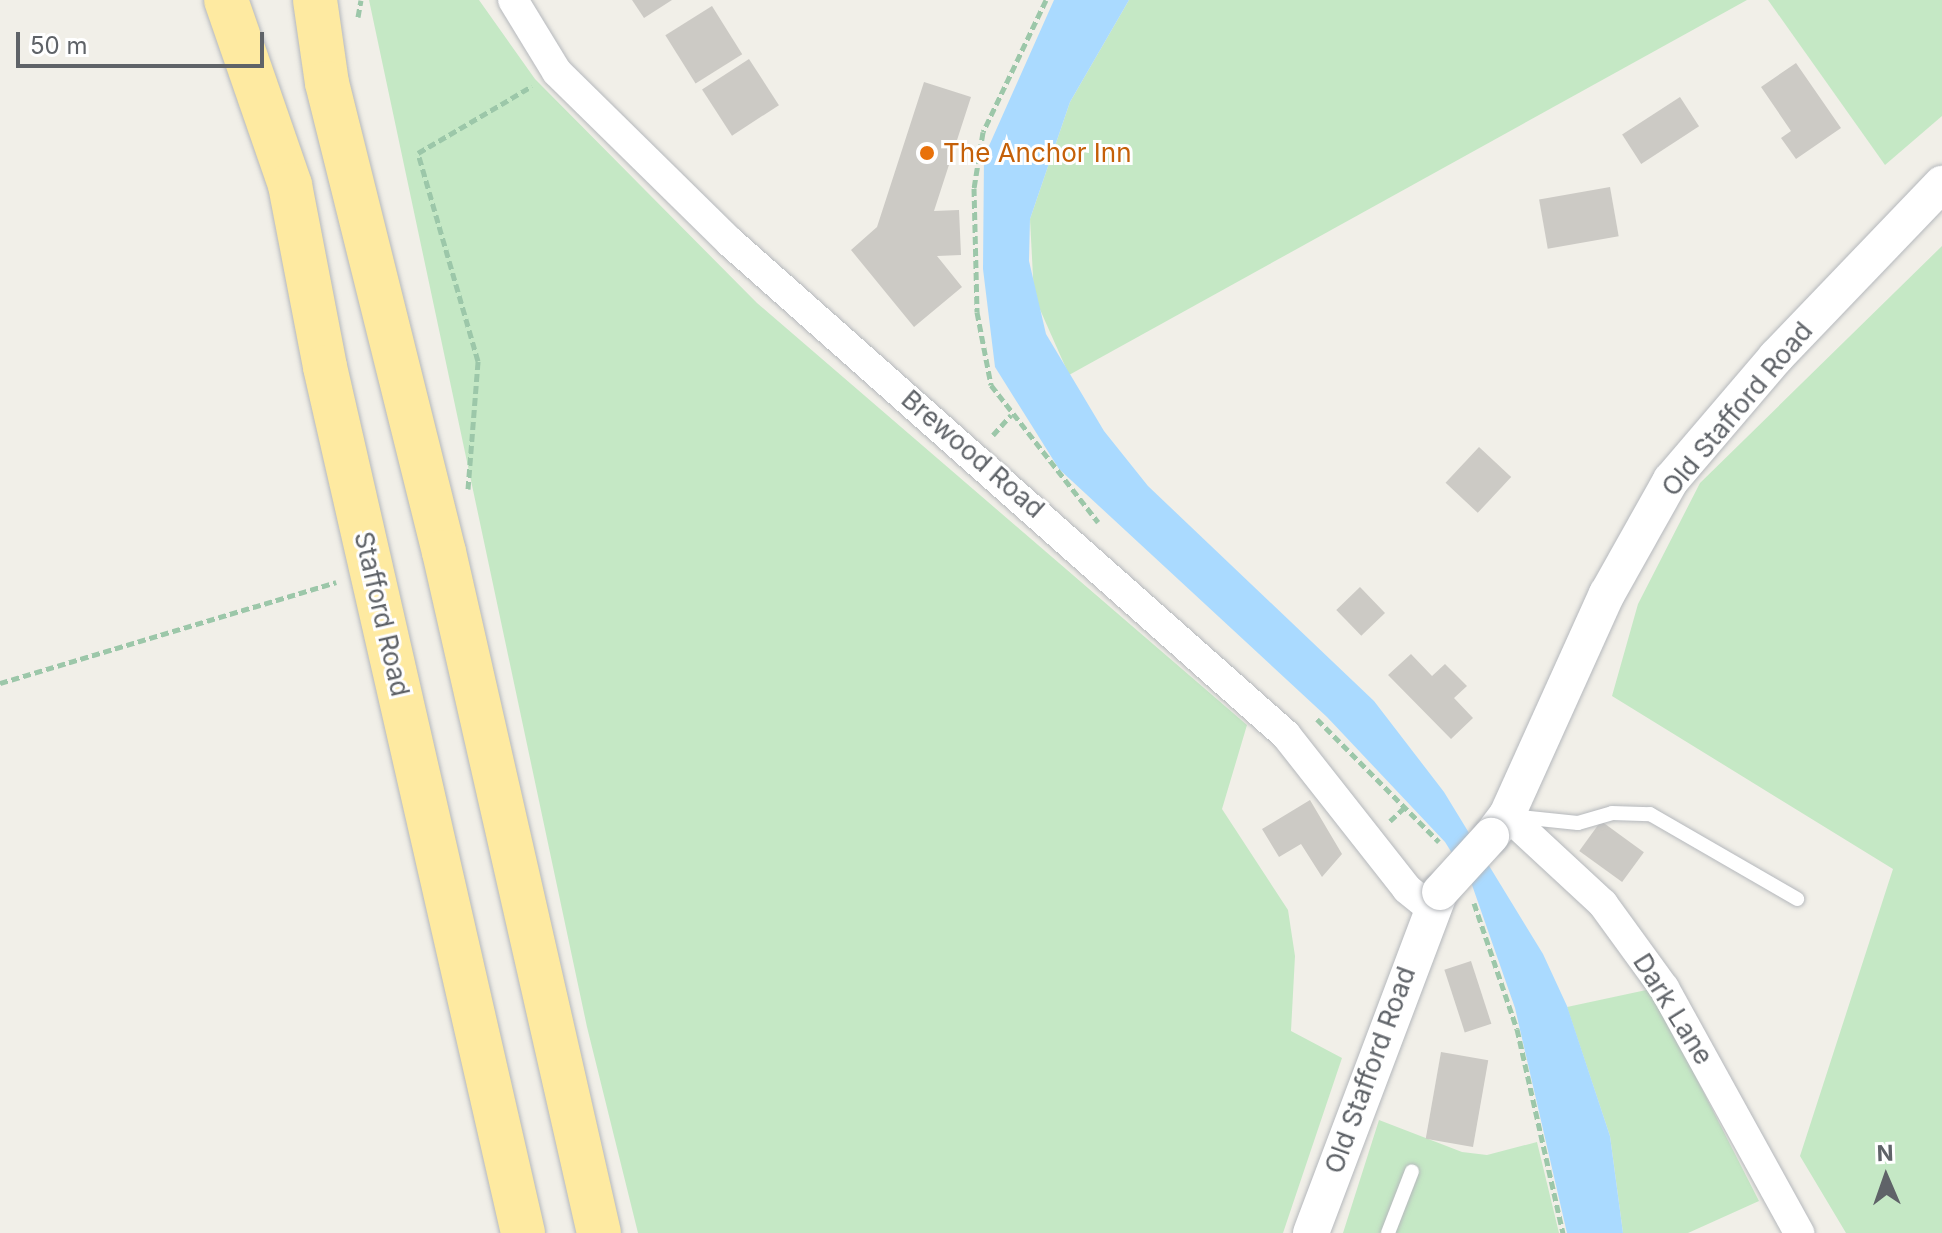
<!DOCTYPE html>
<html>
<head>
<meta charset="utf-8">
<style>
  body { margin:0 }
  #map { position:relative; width:1942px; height:1233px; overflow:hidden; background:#f1efe8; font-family:Inter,sans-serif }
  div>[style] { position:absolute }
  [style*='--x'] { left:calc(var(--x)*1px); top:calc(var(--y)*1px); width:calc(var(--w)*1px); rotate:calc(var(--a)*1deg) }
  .green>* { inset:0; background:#c5e8c5 }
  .water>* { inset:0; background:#aadaff }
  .building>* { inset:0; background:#cccac5; transform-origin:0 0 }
  .path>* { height:5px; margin-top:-2.5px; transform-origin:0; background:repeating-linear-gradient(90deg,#9cc7a9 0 8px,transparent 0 12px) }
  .roads { filter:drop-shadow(0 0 2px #b5b8bc) drop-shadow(0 0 2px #b5b8bc) }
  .service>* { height:14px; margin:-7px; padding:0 7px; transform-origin:7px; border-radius:7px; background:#fff }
  .minor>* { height:30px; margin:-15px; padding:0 15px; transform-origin:15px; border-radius:15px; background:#fff }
  .tertiary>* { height:36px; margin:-18px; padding:0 18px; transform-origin:18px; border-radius:18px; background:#fff }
  .trunk>* { height:44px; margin:-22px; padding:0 22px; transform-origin:22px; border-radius:22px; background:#feeaa1 }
  .bridges { filter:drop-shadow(0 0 2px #b5b8bc) drop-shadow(0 0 2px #b5b8bc) }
  .tertiary-bridge>* { height:36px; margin:-18px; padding:0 18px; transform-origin:18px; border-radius:18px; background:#fff }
  .dots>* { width:22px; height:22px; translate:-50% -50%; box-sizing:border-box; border:4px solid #fff; border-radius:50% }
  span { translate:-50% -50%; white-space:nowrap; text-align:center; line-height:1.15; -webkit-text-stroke:6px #fff; paint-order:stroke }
  .food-label { font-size:26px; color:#c56008 }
  .left { translate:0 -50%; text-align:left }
  .street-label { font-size:26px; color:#5f6368 }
  .north { position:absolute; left:1846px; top:1137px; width:80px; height:80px; -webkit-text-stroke:6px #fff; paint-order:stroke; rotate:358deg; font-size:22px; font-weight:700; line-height:32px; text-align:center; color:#5f6368 }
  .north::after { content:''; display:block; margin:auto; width:28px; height:36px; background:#5f6368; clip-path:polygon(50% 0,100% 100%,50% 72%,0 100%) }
  .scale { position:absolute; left:16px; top:32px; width:248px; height:36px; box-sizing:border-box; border:4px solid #5f6368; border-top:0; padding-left:10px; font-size:24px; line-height:28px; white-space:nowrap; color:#5f6368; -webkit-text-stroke:6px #fff; paint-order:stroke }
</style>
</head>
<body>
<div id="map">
  <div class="green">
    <div style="clip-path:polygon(369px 0,479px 0,535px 79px,757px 303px,1247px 725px,1222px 809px,1288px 910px,1295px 956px,1291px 1031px,1342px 1058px,1283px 1233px,638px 1233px,587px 1027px)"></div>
    <div style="clip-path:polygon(1129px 0,1747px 0,1069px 375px,1034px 296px,1030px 219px,1070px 102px)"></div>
    <div style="clip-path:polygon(1768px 0,1942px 0,1942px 116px,1885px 165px)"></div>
    <div style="clip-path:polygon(1942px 246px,1942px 1233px,1846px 1233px,1800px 1156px,1893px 869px,1612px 696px,1638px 604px,1700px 483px)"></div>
    <div style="clip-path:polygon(1651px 989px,1759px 1201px,1688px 1233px,1623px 1233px,1610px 1136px,1567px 1007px)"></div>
    <div style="clip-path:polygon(1379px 1120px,1462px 1152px,1487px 1155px,1537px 1142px,1559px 1233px,1343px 1233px)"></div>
  </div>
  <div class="water">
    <div style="clip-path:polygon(1054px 0,1129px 0,1070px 102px,1030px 219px,1029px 261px,1046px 334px,1104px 431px,1148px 486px,1374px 701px,1444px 792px,1543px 954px,1567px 1006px,1610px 1136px,1623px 1233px,1567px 1233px,1515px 1008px,1472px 885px,1445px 842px,1327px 717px,1059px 469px,995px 367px,983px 269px,984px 157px)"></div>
  </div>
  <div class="building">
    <div style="clip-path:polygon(632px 0,672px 0,644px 18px)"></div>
    <div style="left:712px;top:6px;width:57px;height:55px;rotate:58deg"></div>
    <div style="left:749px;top:59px;width:55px;height:56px;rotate:57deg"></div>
    <div style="clip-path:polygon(1796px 63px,1841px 128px,1796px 159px,1781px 138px,1791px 131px,1761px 87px)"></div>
    <div style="clip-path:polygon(924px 82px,971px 97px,934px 211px,959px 210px,961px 255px,937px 256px,962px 287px,914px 327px,851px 250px,877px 227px)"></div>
    <div style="left:1680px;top:97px;width:35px;height:69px;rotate:57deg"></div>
    <div style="left:1610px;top:187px;width:50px;height:72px;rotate:80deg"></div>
    <div style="left:1479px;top:447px;width:44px;height:49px;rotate:43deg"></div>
    <div style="left:1360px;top:587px;width:36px;height:33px;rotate:46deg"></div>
    <div style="clip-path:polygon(1411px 654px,1432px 676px,1445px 664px,1467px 686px,1454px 698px,1473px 718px,1451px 739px,1388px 675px)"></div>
    <div style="clip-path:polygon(1310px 800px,1342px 854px,1322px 877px,1301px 844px,1279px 857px,1262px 829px)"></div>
    <div style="left:1601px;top:821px;width:53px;height:37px;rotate:36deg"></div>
    <div style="left:1471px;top:961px;width:66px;height:28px;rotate:72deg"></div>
    <div style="left:1441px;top:1052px;width:48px;height:88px;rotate:10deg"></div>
  </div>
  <div class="path">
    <div style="--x:1046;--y:0;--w:146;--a:115.5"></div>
    <div style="--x:983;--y:132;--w:57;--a:99.1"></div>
    <div style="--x:974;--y:188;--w:124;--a:88.6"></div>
    <div style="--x:977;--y:312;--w:74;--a:79.1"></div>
    <div style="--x:991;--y:385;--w:174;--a:52"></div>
    <div style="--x:358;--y:17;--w:17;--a:-80"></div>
    <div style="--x:993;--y:435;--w:27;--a:-48"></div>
    <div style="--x:468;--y:489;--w:128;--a:-85.5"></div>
    <div style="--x:478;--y:361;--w:216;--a:-106.1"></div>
    <div style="--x:418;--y:153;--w:132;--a:-30.4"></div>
    <div style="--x:0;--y:683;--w:351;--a:-16.7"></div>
    <div style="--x:1317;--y:719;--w:173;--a:45.2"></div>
    <div style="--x:1390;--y:821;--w:19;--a:-43"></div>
    <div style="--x:1474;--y:903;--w:133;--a:71.2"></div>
    <div style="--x:1517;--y:1029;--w:209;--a:77.3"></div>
  </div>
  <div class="roads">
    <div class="service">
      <div style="--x:1520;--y:817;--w:58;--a:5.9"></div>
      <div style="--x:1578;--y:823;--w:35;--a:-16"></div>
      <div style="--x:1612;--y:813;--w:38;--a:2"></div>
      <div style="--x:1650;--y:814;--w:170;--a:30"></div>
      <div style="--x:1388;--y:1233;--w:66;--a:-68.8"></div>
    </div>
    <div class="minor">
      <div style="--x:513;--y:0;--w:84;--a:58.6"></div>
      <div style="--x:557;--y:72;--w:243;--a:44.5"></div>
      <div style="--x:730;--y:242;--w:743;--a:41.56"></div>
      <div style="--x:1286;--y:735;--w:196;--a:51.8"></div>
      <div style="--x:1407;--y:889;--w:32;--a:39"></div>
      <div style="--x:1507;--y:815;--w:131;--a:42.8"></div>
      <div style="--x:1603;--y:904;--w:104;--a:54"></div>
      <div style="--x:1664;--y:988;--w:280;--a:61.1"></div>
    </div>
    <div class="tertiary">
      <div style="--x:1491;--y:836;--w:26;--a:-53"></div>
      <div style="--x:1507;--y:815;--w:243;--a:-65.7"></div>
      <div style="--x:1607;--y:594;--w:131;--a:-60.7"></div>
      <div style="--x:1671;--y:480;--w:162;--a:-49.5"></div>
      <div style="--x:1776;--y:357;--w:240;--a:-46.2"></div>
      <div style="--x:1311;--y:1233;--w:365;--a:-69.3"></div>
    </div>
    <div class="trunk">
      <div style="--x:226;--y:0;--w:196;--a:70.9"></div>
      <div style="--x:290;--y:185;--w:185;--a:79.1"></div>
      <div style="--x:325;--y:367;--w:888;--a:77.12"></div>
      <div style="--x:315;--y:0;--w:84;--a:81.8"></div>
      <div style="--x:327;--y:83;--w:483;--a:76"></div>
      <div style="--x:444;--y:552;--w:698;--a:77.18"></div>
    </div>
  </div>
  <div class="bridges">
    <div class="tertiary-bridge">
      <div style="--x:1440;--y:892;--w:76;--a:-47.7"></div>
    </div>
  </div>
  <div class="dots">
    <div style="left:927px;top:153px;background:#e8710a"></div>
  </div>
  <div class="food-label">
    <span class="left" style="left:943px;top:153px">The Anchor Inn</span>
  </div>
  <div class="street-label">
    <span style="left:1737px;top:409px;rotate:-50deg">Old Stafford Road</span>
    <span style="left:973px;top:454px;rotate:41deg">Brewood Road</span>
    <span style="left:382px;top:614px;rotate:77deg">Stafford Road</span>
    <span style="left:1673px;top:1009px;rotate:58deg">Dark Lane</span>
    <span style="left:1370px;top:1070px;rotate:-70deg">Old Stafford Road</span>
  </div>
  <div class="north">N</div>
  <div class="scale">50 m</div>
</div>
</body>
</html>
